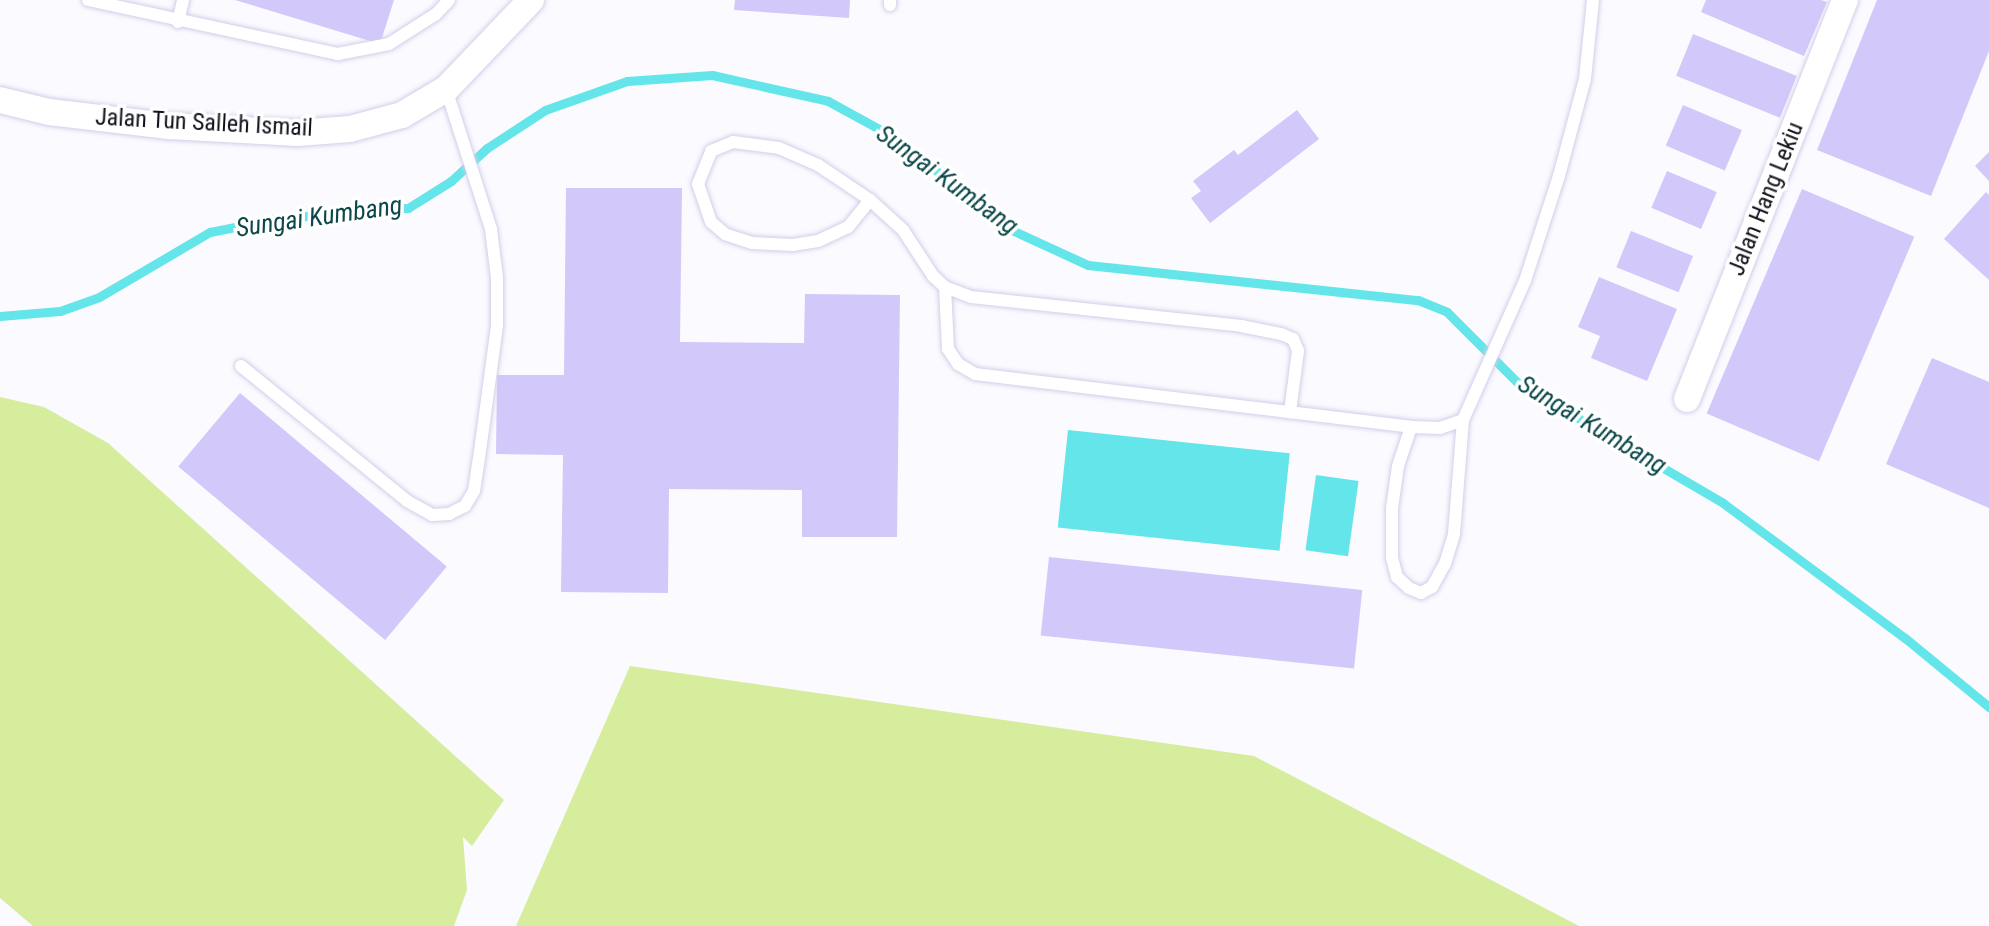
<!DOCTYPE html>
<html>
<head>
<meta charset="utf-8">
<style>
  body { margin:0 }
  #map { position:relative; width:1989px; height:926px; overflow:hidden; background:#fbfaff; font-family:"Roboto Condensed",sans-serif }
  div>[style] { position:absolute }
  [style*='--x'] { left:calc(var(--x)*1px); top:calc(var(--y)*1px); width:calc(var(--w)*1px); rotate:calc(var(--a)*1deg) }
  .green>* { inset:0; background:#d6ed9d }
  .water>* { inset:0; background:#64e5e9; transform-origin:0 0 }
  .stream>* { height:9px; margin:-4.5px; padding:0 4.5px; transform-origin:4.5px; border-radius:4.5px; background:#64e5e9 }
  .building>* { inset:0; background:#d2c8fa; transform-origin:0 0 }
  .roads { filter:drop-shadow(0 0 2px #d3cee8) drop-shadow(0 0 2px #d3cee8) }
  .service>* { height:12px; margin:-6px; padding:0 6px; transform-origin:6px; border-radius:6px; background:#fff }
  .minor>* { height:26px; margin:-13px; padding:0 13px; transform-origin:13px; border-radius:13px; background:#fff }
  span { translate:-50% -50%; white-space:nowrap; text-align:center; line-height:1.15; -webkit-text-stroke:7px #fff; paint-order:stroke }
  .street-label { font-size:24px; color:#13111a }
  .water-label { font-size:26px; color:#0c484a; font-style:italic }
</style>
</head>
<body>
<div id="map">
  <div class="green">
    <div style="clip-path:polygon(0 397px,44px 407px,108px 443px,504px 800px,472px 846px,463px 837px,467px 890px,454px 926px,33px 926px,0 898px)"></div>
    <div style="clip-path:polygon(630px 666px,1254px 756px,1579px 926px,516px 926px)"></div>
  </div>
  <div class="water">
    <div style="left:1068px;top:430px;width:223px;height:98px;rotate:6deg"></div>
    <div style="left:1316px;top:475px;width:43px;height:76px;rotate:8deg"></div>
  </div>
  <div class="stream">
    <div style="--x:0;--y:316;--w:60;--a:-4.8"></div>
    <div style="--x:60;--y:311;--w:41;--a:-19.7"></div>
    <div style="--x:99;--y:297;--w:129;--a:-30.4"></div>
    <div style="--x:210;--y:232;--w:61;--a:-11.3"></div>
    <div style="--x:270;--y:220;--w:110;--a:-6.3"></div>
    <div style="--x:379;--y:208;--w:29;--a:0"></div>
    <div style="--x:408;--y:208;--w:51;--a:-32.1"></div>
    <div style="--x:451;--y:181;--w:49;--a:-42.5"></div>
    <div style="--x:487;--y:148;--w:69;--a:-33.2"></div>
    <div style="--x:545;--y:110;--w:87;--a:-19.5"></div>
    <div style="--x:627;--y:81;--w:85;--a:-4"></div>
    <div style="--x:712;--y:75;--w:119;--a:12.6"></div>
    <div style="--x:828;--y:101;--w:71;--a:28.7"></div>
    <div style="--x:890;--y:135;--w:157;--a:37.7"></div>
    <div style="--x:1014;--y:231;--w:81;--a:24.7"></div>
    <div style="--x:1088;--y:265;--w:332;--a:6.1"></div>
    <div style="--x:1418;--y:300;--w:31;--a:22"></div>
    <div style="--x:1447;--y:312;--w:100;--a:45"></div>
    <div style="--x:1518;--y:383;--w:238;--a:30.3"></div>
    <div style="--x:1723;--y:503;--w:227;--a:36.6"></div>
    <div style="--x:1905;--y:638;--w:109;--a:39.4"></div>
  </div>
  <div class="building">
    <div style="clip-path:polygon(235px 0,394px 0,380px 44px)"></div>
    <div style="clip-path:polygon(735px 0,850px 0,849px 18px,734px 10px)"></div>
    <div style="clip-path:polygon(1706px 0,1821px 0,1827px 2px,1804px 56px,1701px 12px)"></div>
    <div style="clip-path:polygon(1877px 0,1989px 0,1989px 51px,1931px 196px,1817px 150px)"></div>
    <div style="left:1693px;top:34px;width:112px;height:45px;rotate:22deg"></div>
    <div style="left:1683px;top:105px;width:64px;height:44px;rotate:23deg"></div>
    <div style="clip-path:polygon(1297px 110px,1319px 139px,1210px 223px,1191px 198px,1201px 191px,1193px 181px,1234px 150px,1238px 155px)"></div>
    <div style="clip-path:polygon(1989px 152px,1989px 181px,1975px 166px)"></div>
    <div style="left:1667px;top:171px;width:54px;height:40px;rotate:23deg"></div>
    <div style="clip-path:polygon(566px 188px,682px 188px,680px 342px,804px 343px,805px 294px,900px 295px,897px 537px,802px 537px,802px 490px,669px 489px,668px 593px,561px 592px,563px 455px,496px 454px,497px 375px,564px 375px)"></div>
    <div style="left:1802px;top:189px;width:122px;height:244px;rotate:23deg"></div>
    <div style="clip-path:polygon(1986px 192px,1989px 195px,1989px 280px,1944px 239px)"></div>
    <div style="left:1631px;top:231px;width:67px;height:39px;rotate:22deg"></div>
    <div style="clip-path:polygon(1599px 277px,1677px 309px,1647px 381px,1591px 358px,1600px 336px,1578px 327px)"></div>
    <div style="clip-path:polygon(1932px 358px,1989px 382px,1989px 508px,1886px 464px)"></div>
    <div style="left:240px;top:393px;width:270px;height:96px;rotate:40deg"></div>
    <div style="left:1049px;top:557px;width:315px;height:79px;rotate:6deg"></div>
  </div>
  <div class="roads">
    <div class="service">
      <div style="--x:88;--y:0;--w:256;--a:12.2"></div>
      <div style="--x:338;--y:54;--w:52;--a:-11.1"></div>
      <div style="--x:389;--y:44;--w:56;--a:-32.6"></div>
      <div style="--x:436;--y:14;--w:19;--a:-47"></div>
      <div style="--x:890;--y:5;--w:5;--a:-90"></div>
      <div style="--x:178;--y:22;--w:23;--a:-77"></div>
      <div style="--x:870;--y:200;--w:35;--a:129"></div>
      <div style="--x:848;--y:227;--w:33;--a:155"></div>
      <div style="--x:818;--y:241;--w:25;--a:171"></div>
      <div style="--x:793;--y:245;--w:41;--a:-177.2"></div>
      <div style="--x:752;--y:243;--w:28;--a:-162"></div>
      <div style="--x:725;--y:234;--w:18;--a:-139"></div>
      <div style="--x:711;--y:222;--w:40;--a:-108.9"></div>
      <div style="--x:698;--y:184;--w:35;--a:-68"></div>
      <div style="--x:711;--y:151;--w:24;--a:-22"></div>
      <div style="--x:733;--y:142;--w:46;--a:7.4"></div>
      <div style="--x:779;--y:148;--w:43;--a:23.6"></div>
      <div style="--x:818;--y:165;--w:63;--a:33.9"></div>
      <div style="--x:870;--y:200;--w:45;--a:42.3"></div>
      <div style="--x:903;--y:230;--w:55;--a:56.9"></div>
      <div style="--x:933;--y:276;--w:16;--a:43"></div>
      <div style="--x:945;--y:287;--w:28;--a:21"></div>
      <div style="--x:971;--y:297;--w:272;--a:6.1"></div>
      <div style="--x:1241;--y:326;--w:41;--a:11.3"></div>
      <div style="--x:1281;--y:334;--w:13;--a:23"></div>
      <div style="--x:1293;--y:339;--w:13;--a:67"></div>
      <div style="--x:1298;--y:351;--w:62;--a:97.5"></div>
      <div style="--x:945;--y:287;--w:62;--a:87.2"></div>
      <div style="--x:948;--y:349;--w:18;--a:56"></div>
      <div style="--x:958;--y:364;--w:20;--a:30"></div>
      <div style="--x:975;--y:374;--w:439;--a:6.9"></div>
      <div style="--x:1411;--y:427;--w:29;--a:2"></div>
      <div style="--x:1440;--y:428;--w:24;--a:-19"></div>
      <div style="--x:1463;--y:420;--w:152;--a:-66"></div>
      <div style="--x:1525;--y:281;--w:110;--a:-72.1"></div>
      <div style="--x:1559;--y:176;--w:100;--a:-75"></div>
      <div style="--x:1585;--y:79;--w:79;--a:-84.2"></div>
      <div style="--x:241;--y:366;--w:214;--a:39.1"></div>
      <div style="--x:407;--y:501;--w:29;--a:29"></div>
      <div style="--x:432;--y:515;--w:17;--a:-3"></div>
      <div style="--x:449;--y:514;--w:18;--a:-27"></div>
      <div style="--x:465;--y:506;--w:17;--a:-59"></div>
      <div style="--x:474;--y:491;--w:48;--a:-81.5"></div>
      <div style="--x:481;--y:444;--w:119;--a:-82.3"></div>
      <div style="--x:497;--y:326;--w:48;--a:-90"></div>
      <div style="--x:497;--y:278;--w:49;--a:-97"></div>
      <div style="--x:491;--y:229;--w:147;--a:-107.8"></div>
      <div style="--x:1411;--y:427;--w:41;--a:108.4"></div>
      <div style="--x:1398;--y:466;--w:42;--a:98.1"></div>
      <div style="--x:1392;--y:508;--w:50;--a:90"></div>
      <div style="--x:1392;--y:558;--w:20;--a:75"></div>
      <div style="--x:1397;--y:577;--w:16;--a:43"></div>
      <div style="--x:1409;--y:588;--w:13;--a:23"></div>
      <div style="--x:1421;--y:593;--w:13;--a:-29"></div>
      <div style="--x:1432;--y:587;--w:26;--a:-61"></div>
      <div style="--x:1445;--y:564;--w:31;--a:-73"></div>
      <div style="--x:1454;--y:534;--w:114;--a:-85.5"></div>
    </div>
    <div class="minor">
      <div style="--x:0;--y:100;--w:50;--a:13.8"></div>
      <div style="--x:49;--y:112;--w:121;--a:6.7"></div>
      <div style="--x:169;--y:126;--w:129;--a:3.1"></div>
      <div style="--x:298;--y:133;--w:52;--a:-4.4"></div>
      <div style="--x:350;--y:129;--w:54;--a:-15.1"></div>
      <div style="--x:402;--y:115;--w:51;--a:-30.6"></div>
      <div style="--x:446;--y:89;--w:123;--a:-46.3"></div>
      <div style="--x:1687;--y:399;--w:429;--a:-68.4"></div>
    </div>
  </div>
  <div class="street-label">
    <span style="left:204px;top:123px;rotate:3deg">Jalan Tun Salleh Ismail</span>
    <span style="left:1766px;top:199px;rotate:-68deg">Jalan Hang Lekiu</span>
  </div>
  <div class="water-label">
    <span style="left:947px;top:180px;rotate:36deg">Sungai Kumbang</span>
    <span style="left:319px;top:217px;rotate:-8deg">Sungai Kumbang</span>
    <span style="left:1592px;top:425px;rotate:31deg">Sungai Kumbang</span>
  </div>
</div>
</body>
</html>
